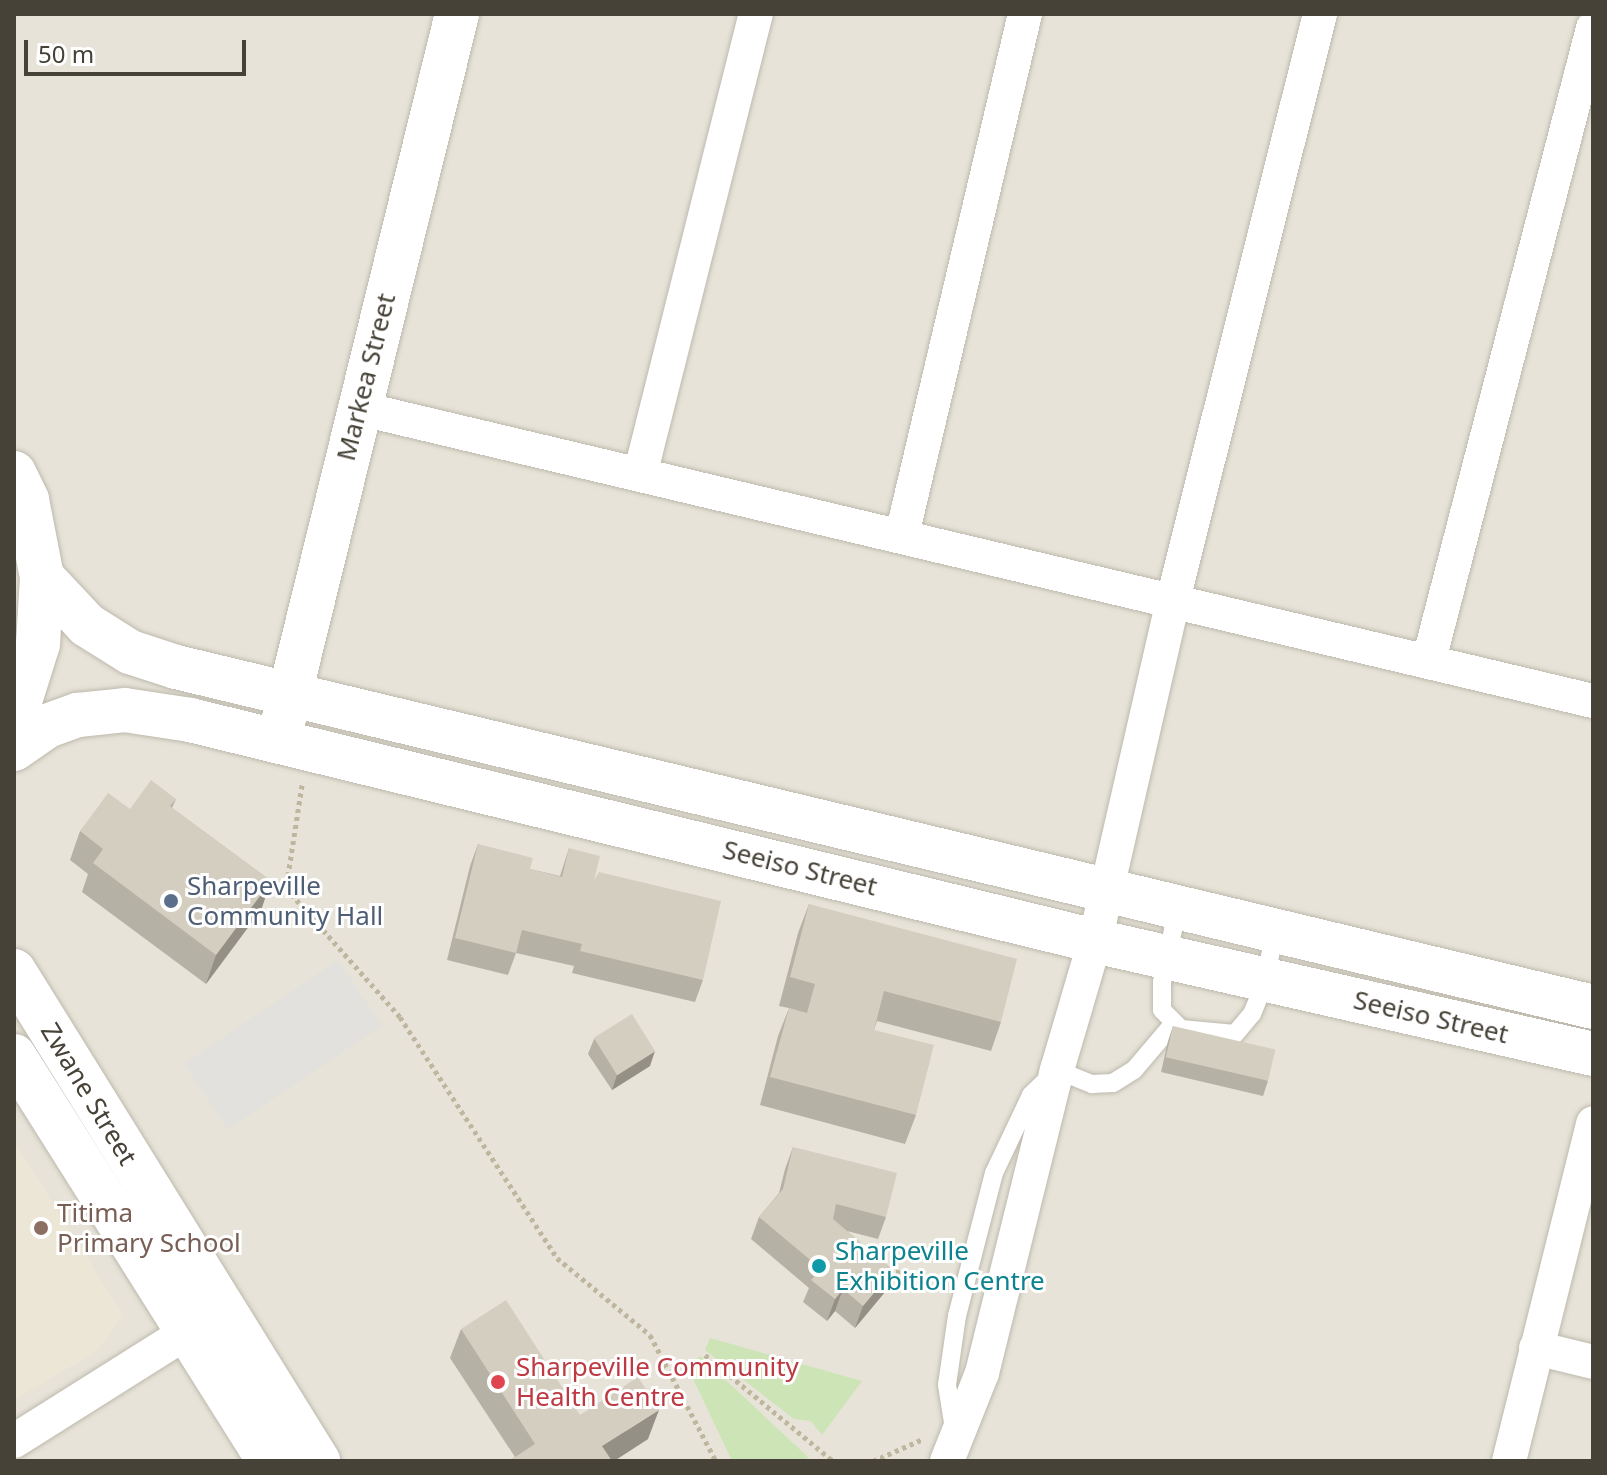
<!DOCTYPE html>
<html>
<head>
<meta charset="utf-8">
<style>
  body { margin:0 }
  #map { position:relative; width:1607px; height:1475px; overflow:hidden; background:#f4f1ea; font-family:"Noto Sans",sans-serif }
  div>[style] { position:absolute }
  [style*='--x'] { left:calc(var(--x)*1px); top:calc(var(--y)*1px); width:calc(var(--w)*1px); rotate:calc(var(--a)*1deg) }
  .residential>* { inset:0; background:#e7e3d8; transform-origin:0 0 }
  .education>* { inset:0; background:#ebe6d5 }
  .green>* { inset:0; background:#cde4b6 }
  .parking>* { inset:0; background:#e3e1de; transform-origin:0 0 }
  .path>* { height:5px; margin-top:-2.5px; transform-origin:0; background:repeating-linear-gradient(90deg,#bfb69f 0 4px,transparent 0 8px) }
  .roads { filter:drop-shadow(0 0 2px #beb9ad) drop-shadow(0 0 2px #beb9ad) }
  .service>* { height:18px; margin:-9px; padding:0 9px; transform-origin:9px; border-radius:9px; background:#fff }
  .minor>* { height:34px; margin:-17px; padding:0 17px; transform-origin:17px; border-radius:17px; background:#fff }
  .tertiary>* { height:44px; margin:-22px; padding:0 22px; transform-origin:22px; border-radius:22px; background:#fff }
  .wall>* { inset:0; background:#b6b1a5 }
  .shaded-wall>* { inset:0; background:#949086 }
  .building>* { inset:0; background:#d4cec0; transform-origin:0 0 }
  .dots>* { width:22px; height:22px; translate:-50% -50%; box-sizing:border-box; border:4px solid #fff; border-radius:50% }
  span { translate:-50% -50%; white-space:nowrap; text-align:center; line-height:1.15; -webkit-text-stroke:6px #fff; paint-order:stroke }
  .street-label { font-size:26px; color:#474238 }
  .service-label { font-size:26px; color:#4e5e75 }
  .left { translate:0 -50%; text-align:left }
  .education-label { font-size:26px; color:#785e54 }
  .culture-label { font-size:26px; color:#0d838f }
  .health-label { font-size:26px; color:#be3a42 }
  .frame { position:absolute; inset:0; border:16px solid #474238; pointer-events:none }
  .scale { position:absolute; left:24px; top:40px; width:222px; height:36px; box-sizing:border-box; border:4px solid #474238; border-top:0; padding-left:10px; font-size:24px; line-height:28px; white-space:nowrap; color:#474238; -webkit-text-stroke:6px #fff; paint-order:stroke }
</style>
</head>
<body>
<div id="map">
  <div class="residential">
    <div style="left:14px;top:14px;width:1579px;height:1447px"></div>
  </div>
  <div class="education">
    <div style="clip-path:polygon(14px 1141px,123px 1315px,97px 1351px,14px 1400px)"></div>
  </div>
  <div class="green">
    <div style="clip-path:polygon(710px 1338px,862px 1381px,822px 1435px,811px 1421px,794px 1419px,705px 1350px)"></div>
    <div style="clip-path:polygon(700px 1356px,808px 1457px,806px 1461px,732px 1461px,687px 1366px)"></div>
  </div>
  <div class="parking">
    <div style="left:338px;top:960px;width:79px;height:186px;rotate:56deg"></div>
  </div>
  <div class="path">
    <div style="--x:302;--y:785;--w:104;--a:98.8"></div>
    <div style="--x:286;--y:888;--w:172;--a:48.5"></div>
    <div style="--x:400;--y:1017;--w:288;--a:56.9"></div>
    <div style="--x:557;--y:1258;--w:121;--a:39.6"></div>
    <div style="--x:650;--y:1335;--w:142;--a:62.4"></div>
    <div style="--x:888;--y:1270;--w:57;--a:13.1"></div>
    <div style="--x:705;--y:1355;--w:166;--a:39.6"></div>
    <div style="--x:873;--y:1461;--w:55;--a:-23.7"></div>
  </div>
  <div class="roads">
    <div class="service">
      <div style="--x:1177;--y:911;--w:73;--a:101.9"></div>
      <div style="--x:1162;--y:982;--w:28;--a:90"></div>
      <div style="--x:1162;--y:1010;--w:27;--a:45"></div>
      <div style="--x:1181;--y:1029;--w:54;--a:5.3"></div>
      <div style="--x:1235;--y:1034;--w:26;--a:-50"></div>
      <div style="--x:1252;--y:1014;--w:38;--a:-68"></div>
      <div style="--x:1266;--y:979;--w:47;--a:-80.1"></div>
      <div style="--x:955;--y:1435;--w:51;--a:-99.1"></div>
      <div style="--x:947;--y:1385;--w:70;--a:-81.8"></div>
      <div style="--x:957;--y:1316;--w:148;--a:-75.5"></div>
      <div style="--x:994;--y:1173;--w:86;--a:-64.6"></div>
      <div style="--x:1031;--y:1095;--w:36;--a:-44"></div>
      <div style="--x:1057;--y:1070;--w:38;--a:22"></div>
      <div style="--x:1092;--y:1084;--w:21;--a:-3"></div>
      <div style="--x:1113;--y:1083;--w:25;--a:-32"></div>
      <div style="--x:1134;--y:1070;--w:60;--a:-49.7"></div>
    </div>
    <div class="minor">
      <div style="--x:358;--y:408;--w:1269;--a:13.35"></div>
      <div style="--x:641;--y:471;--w:471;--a:-75.9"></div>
      <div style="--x:902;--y:535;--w:535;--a:-76.72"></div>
      <div style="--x:1429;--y:660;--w:653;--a:-75.45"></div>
      <div style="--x:1536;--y:1348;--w:59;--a:13.8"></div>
      <div style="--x:14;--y:1441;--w:231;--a:-32.2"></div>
      <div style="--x:947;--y:1461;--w:95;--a:-68.3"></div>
      <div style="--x:982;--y:1373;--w:312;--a:-76.1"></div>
      <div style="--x:1057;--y:1070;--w:134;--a:-73.6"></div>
      <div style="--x:1095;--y:941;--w:346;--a:-77.1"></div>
      <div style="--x:1172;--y:604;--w:608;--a:-75.92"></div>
      <div style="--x:1509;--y:1461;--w:348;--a:-76"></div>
    </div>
    <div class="tertiary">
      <div style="--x:14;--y:473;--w:30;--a:64"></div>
      <div style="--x:27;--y:500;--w:78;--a:79"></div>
      <div style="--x:42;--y:577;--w:67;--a:93.4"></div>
      <div style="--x:38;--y:644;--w:80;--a:107.5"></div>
      <div style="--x:42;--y:577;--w:66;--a:46.8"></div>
      <div style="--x:87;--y:625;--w:51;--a:32.1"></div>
      <div style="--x:130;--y:652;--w:48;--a:18.1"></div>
      <div style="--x:176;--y:667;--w:1457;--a:13.49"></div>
      <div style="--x:282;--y:726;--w:733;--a:-76.19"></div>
      <div style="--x:14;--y:749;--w:40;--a:-34.9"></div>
      <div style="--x:47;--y:726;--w:33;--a:-20"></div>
      <div style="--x:78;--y:715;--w:47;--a:-6.1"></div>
      <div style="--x:125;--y:710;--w:66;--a:8.7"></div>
      <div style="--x:190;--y:720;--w:932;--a:13.72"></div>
      <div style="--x:1095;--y:941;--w:511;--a:12.78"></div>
      <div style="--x:14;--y:971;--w:577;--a:58.18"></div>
      <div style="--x:14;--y:1056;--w:479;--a:57.8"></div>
    </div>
  </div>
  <div class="wall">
    <div style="clip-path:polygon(176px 799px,172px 808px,271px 881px,261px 910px,206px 984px,82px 892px,88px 874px,70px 860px,80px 831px,130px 809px)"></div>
    <div style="clip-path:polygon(478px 844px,530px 869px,560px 876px,569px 848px,594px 880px,703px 980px,695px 1002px,572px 973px,574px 966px,516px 953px,508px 975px,447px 960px,470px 866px)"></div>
    <div style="clip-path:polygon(809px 904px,1001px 1022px,991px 1051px,877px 1021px,874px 1030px,916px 1115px,905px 1144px,760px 1105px,778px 1036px,789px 1008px,779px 1006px,798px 933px)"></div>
    <div style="clip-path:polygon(1173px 1026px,1268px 1081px,1263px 1096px,1161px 1072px,1168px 1041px)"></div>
    <div style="clip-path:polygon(594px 1039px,650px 1066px,612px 1090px,588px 1054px)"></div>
    <div style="clip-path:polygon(793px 1147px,886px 1217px,878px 1239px,847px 1231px,893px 1270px,885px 1292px,855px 1328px,835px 1311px,827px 1321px,803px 1302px,809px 1288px,751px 1239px,759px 1217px,779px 1193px,785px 1169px)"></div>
    <div style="clip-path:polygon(461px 1329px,580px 1415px,648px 1439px,614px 1461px,509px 1461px,515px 1457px,450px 1358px)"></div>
  </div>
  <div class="shaded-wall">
    <div style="clip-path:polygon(271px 881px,261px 910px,206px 984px,216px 955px)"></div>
    <div style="clip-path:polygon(655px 1051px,650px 1066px,612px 1090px,617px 1075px)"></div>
    <div style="clip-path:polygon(893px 1270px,885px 1292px,855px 1328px,863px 1306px)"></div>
    <div style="clip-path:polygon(843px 1289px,835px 1311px,827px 1321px,835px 1299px)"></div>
    <div style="clip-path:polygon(659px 1410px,648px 1439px,614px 1461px,597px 1461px,602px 1446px)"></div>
  </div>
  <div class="building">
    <div style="clip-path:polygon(151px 780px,176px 799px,170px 806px,271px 881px,216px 955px,93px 863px,103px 849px,80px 831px,108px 793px,130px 809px)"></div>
    <div style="clip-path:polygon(478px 844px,533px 858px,530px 869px,562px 877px,569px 848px,600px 856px,594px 880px,599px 872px,721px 901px,703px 980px,580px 951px,582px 944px,522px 930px,516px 953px,455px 938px)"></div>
    <div style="clip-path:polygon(809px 904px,1017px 959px,1001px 1022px,884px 991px,874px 1030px,934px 1045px,916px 1115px,770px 1077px,789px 1008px,807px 1013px,815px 984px,790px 977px)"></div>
    <div style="left:632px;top:1014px;width:44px;height:45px;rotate:58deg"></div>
    <div style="left:1173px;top:1026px;width:105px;height:32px;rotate:13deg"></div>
    <div style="clip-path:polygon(793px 1147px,897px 1173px,886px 1217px,836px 1204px,833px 1219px,893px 1270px,863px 1306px,843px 1289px,835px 1299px,811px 1280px,821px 1269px,759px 1217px,783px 1189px)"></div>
    <div style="clip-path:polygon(506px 1300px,580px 1415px,638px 1377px,659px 1410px,602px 1446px,612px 1461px,509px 1461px,535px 1444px,461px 1329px)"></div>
  </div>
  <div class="dots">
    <div style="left:171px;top:901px;background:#5c6f8a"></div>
    <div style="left:41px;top:1228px;background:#8d6e63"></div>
    <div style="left:819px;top:1266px;background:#0f9aa8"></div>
    <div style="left:498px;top:1382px;background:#e0444e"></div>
  </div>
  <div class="street-label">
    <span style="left:366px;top:377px;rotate:-76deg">Markea Street</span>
    <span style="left:800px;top:868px;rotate:14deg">Seeiso Street</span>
    <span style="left:1431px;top:1017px;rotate:13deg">Seeiso Street</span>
    <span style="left:89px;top:1094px;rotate:59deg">Zwane Street</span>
  </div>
  <div class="service-label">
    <span class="left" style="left:187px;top:901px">Sharpeville<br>Community Hall</span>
  </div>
  <div class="education-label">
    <span class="left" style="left:57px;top:1228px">Titima<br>Primary School</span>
  </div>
  <div class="culture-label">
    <span class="left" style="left:835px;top:1266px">Sharpeville<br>Exhibition Centre</span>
  </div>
  <div class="health-label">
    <span class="left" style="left:516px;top:1382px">Sharpeville Community<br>Health Centre</span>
  </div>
  <div class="frame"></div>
  <div class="scale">50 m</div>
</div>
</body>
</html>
